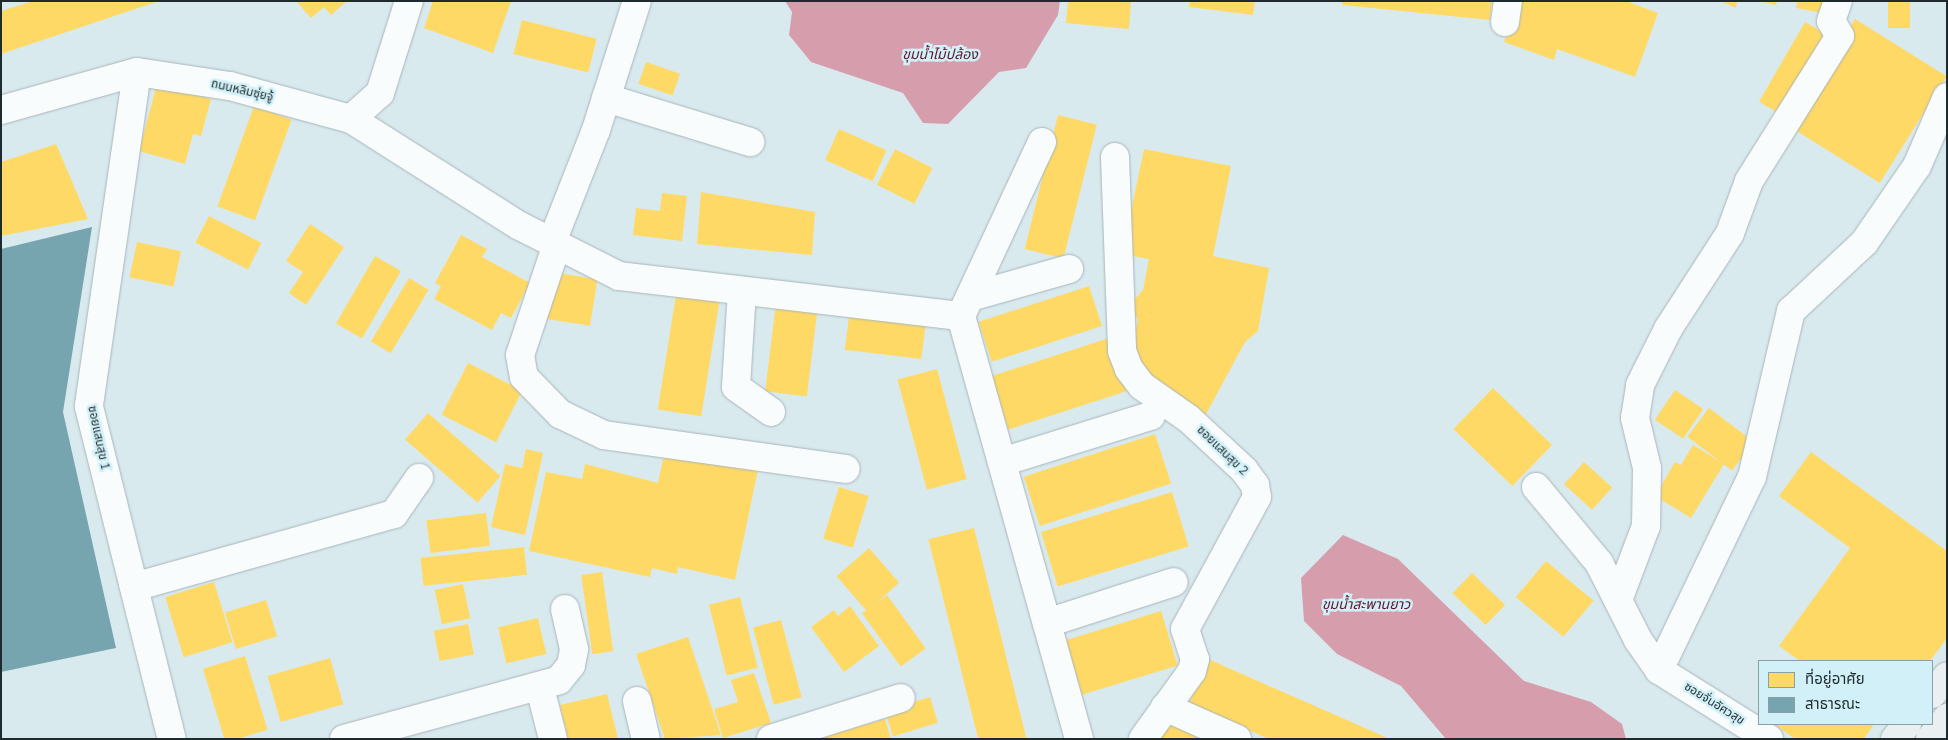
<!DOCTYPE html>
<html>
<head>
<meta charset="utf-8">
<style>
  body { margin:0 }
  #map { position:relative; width:1948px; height:740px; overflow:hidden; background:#d9eaef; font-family:"Nunito Sans","Noto Sans Thai",sans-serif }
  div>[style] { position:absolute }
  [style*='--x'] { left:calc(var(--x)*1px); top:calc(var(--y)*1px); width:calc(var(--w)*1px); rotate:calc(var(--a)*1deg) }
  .water>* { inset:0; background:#d69eac }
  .homes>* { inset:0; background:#ffd966; transform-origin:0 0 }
  .public>* { inset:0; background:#76a5af }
  .roads { filter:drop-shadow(0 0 1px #a8b5b9) drop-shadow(0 0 1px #a8b5b9) }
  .street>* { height:28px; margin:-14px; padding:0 14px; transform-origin:14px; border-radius:14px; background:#f9fcfd }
  .secondary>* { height:28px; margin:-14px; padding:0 14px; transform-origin:14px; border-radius:14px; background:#eaeff1 }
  span { translate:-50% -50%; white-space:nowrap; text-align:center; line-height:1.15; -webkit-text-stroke:5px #d1f0f7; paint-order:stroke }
  .street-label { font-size:12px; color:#1e2a2d }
  .water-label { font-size:14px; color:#61132c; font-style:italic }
  .frame { position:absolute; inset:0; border:2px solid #1e2a2d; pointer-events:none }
  .legend { position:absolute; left:1758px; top:660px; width:175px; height:65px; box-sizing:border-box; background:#d1f0f7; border:1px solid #89a1a6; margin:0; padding:6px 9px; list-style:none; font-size:15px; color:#1e2a2d }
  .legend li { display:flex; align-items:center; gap:10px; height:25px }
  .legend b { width:25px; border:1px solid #89a1a6 }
</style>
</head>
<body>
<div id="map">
  <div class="water">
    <div style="clip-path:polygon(785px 1px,1060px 1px,1058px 15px,1026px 68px,999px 72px,948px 124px,923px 123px,903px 93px,811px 62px,789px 35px,792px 12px)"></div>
    <div style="clip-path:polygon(1343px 535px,1398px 559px,1524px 681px,1591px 702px,1622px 724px,1626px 739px,1446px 739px,1401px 686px,1337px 654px,1304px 621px,1301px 578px)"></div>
  </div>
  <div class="homes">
    <div style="clip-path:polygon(33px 1px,156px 1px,156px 2px,1px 54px,1px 11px)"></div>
    <div style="clip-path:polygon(296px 1px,347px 1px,331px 15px,324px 7px,311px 18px)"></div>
    <div style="clip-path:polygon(433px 1px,511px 1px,493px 53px,424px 28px)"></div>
    <div style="clip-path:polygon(1068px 1px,1131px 1px,1129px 29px,1066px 23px)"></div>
    <div style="clip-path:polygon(1190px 1px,1255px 1px,1253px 15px,1189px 7px)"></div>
    <div style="clip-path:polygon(1342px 1px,1492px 1px,1490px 20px,1342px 5px)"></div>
    <div style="clip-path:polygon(1519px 1px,1626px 1px,1658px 13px,1635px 77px,1557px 49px,1554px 60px,1504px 42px)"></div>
    <div style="clip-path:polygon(1720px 1px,1737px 1px,1736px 8px)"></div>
    <div style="clip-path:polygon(1760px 1px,1777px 1px,1776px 5px)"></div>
    <div style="clip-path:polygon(1797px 1px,1824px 1px,1822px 13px,1796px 8px)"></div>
    <div style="left:1888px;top:1px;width:22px;height:27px"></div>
    <div style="left:1855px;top:19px;width:108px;height:126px;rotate:32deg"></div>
    <div style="left:522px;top:20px;width:77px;height:35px;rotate:14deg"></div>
    <div style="left:1805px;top:22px;width:32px;height:92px;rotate:30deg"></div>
    <div style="left:646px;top:62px;width:36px;height:23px;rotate:19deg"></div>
    <div style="clip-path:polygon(157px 84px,211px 99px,201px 136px,193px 134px,185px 164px,139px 151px)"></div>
    <div style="left:254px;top:106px;width:40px;height:107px;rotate:20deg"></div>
    <div style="left:1058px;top:115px;width:40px;height:138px;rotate:14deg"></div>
    <div style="left:839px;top:129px;width:52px;height:34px;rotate:24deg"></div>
    <div style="clip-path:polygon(56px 144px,88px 219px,1px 236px,1px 162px)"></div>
    <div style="left:895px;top:149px;width:42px;height:40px;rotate:27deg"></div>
    <div style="clip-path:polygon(1144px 149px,1231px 166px,1213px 256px,1269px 268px,1258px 331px,1245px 342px,1205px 416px,1181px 396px,1163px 390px,1131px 353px,1138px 320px,1130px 304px,1143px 290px,1149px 259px,1122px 254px)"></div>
    <div style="clip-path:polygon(701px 192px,815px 212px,812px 255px,697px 244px)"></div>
    <div style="clip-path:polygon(662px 193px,687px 196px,682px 241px,633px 235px,636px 208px,660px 211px)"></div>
    <div style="left:209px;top:216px;width:59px;height:30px;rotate:27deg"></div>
    <div style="clip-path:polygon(310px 224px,344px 247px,306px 305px,289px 293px,303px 272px,286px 261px)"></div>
    <div style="clip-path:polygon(461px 235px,487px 249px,482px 257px,530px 283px,511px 318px,501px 313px,492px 330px,434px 299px,441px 286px,435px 283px)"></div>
    <div style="left:137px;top:242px;width:45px;height:36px;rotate:12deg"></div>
    <div style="left:375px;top:256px;width:30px;height:78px;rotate:30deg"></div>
    <div style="left:551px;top:272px;width:47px;height:47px;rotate:9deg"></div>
    <div style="left:409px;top:278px;width:23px;height:74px;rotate:31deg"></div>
    <div style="left:30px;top:279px;width:68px;height:29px;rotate:87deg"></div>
    <div style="left:1089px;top:286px;width:42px;height:116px;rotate:72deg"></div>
    <div style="left:677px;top:288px;width:44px;height:123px;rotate:9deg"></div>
    <div style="left:776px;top:303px;width:42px;height:89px;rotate:7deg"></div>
    <div style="left:850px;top:308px;width:77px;height:42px;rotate:7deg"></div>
    <div style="left:1109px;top:338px;width:56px;height:124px;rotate:72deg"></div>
    <div style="left:468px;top:363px;width:61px;height:58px;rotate:27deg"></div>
    <div style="left:937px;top:369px;width:114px;height:41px;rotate:75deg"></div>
    <div style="left:1493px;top:388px;width:82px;height:57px;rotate:44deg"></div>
    <div style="left:1675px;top:390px;width:34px;height:36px;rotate:34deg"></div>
    <div style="left:1709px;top:408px;width:56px;height:36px;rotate:37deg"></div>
    <div style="left:428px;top:413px;width:96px;height:35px;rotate:41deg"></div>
    <div style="left:1155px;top:434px;width:52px;height:138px;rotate:72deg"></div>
    <div style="clip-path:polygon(1693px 445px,1724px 464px,1691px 518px,1655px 496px,1675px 462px,1681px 465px)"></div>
    <div style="clip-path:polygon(526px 449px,543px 453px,525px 535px,491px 527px,505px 464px,522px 468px)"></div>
    <div style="clip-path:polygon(665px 450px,758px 470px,735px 580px,678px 567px,677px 574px,652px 568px,650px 577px,529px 551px,546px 472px,582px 479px,585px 464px,658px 483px)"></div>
    <div style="clip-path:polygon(1811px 452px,1947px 551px,1947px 638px,1930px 661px,1800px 661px,1779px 646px,1850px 548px,1779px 496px)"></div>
    <div style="left:1584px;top:462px;width:38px;height:30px;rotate:42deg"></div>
    <div style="clip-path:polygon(57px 468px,66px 555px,1px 561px,1px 473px)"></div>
    <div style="left:839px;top:487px;width:31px;height:54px;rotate:17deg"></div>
    <div style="left:1172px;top:492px;width:57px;height:137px;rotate:73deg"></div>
    <div style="left:486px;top:513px;width:33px;height:60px;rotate:83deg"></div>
    <div style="left:974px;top:528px;width:217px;height:47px;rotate:76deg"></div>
    <div style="left:524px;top:547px;width:28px;height:104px;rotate:84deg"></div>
    <div style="left:869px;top:548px;width:46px;height:43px;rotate:49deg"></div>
    <div style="left:1546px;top:561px;width:62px;height:47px;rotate:40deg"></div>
    <div style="left:602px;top:572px;width:80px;height:21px;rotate:82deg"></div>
    <div style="left:1472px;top:573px;width:46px;height:28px;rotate:44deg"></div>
    <div style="left:214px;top:582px;width:63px;height:51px;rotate:73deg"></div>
    <div style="left:463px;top:584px;width:35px;height:29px;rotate:78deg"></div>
    <div style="left:887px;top:595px;width:66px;height:31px;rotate:54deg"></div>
    <div style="left:740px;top:597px;width:73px;height:32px;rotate:76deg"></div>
    <div style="left:266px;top:600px;width:38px;height:43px;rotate:73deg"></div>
    <div style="clip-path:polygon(850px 606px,879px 646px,844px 672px,811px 627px,834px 610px,838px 616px)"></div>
    <div style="left:1161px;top:611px;width:57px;height:100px;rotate:73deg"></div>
    <div style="left:538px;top:618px;width:37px;height:41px;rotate:77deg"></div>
    <div style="left:781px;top:620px;width:80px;height:29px;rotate:75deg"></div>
    <div style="left:468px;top:624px;width:31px;height:35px;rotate:79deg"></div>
    <div style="clip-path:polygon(688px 637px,721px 735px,665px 739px,636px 654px)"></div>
    <div style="left:245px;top:656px;width:77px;height:44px;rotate:73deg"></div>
    <div style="left:330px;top:658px;width:48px;height:65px;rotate:74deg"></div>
    <div style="clip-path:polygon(1208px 659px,1390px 739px,1269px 739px,1189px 704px)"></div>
    <div style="clip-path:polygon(754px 673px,771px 723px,723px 738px,714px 709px,738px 702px,731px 680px)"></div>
    <div style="clip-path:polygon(607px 694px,618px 739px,568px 739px,560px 705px)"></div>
    <div style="left:930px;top:697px;width:27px;height:47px;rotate:73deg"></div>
    <div style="clip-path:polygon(885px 719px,891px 739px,820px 739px,820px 738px)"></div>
    <div style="clip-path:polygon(1162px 720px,1202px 739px,1153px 739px)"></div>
    <div style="clip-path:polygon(1774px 724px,1874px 724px,1864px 739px,1795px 739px)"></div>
  </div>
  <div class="public">
    <div style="clip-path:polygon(92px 227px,63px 412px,116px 648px,1px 672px,1px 249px)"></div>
  </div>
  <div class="roads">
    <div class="street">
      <div style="--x:1505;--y:22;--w:21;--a:-82"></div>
      <div style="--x:137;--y:72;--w:338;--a:98.2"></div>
      <div style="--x:89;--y:407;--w:342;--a:76"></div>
      <div style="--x:606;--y:98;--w:151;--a:17"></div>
      <div style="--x:1;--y:110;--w:141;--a:-15.6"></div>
      <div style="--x:137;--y:72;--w:94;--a:8.6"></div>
      <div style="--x:230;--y:86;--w:125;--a:15.3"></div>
      <div style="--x:351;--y:119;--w:39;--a:-42"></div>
      <div style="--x:380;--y:93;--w:96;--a:-72.5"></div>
      <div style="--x:351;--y:119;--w:198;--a:32.4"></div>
      <div style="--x:518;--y:225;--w:113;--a:26.8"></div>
      <div style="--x:619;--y:276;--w:344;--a:6.7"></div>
      <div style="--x:1042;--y:142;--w:192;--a:115"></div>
      <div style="--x:961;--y:316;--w:439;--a:74.4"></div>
      <div style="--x:1115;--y:157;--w:194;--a:87.9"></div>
      <div style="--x:1122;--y:351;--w:19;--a:69"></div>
      <div style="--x:1129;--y:369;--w:21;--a:53"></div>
      <div style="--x:1142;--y:386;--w:57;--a:35.1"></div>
      <div style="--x:1189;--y:419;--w:75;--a:42.8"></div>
      <div style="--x:1244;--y:470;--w:19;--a:54"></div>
      <div style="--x:1255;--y:485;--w:12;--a:81"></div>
      <div style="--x:1257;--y:497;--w:150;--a:118.6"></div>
      <div style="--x:1185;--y:629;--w:32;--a:72"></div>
      <div style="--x:1195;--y:659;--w:12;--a:104"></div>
      <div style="--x:1192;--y:671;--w:84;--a:125.8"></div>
      <div style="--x:552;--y:242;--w:120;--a:-68.6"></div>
      <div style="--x:596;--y:130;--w:135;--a:-72.4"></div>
      <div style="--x:557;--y:244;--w:117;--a:108.4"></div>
      <div style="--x:520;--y:355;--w:22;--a:80"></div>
      <div style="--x:524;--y:377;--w:52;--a:45.8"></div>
      <div style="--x:560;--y:414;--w:49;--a:25.5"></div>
      <div style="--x:604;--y:435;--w:244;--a:8"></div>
      <div style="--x:742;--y:291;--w:96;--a:93.6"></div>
      <div style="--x:736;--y:387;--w:43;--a:35.5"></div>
      <div style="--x:970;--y:297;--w:103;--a:-15.8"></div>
      <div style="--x:1002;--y:462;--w:156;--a:-17.2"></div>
      <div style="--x:1536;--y:487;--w:99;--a:50.3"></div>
      <div style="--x:1599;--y:563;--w:86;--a:63.1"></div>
      <div style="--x:1638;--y:640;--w:37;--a:55"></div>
      <div style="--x:1659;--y:670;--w:130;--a:32.1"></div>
      <div style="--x:134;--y:587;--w:270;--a:-15.7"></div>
      <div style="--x:394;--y:514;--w:44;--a:-55.2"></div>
      <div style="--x:1618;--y:600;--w:79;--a:-69.3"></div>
      <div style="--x:1646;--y:526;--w:58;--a:-89"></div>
      <div style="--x:1647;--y:468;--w:51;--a:-103.5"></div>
      <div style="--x:1635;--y:418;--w:33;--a:-81"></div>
      <div style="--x:1640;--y:385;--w:63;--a:-63.4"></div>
      <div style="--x:1668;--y:329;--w:114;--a:-57.1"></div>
      <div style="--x:1730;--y:233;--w:55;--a:-69.9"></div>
      <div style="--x:1749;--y:181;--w:171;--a:-57.9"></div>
      <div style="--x:1840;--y:36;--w:17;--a:-121"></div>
      <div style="--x:1831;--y:21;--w:21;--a:-71"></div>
      <div style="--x:1047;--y:623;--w:133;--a:-17.9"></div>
      <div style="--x:1659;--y:670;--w:214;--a:-64.3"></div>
      <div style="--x:1752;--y:477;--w:171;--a:-76.8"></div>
      <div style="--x:1791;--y:311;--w:100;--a:-43"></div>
      <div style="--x:1864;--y:243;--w:93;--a:-55.5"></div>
      <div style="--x:1917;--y:166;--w:75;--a:-66.5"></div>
      <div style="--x:540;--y:688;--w:53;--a:75.7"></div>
      <div style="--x:637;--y:701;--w:39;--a:77"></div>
      <div style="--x:1165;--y:707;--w:79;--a:24"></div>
      <div style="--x:344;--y:739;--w:223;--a:-15.3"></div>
      <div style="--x:559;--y:680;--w:19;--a:-51"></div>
      <div style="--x:571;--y:665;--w:16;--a:-79"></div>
      <div style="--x:574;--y:649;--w:41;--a:-102.7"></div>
      <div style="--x:771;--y:739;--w:136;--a:-17.5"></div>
    </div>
    <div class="secondary">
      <div style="--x:1932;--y:694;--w:23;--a:-50"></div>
      <div style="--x:1895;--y:739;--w:19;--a:-51"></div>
      <div style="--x:1930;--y:739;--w:27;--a:-51"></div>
    </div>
  </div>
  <div class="street-label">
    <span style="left:242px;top:91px;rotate:13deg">ถนนหลิมซุ่ยจู้</span>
    <span style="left:98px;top:438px;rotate:78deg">ซอยแสนสุข 1</span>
    <span style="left:1222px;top:451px;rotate:44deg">ซอยแสนสุข 2</span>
    <span style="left:1714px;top:704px;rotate:32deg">ซอยจั่นอัศวสุข</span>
  </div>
  <div class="water-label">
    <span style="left:940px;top:55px">ขุมน้ำไม้ปล้อง</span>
    <span style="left:1366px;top:605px">ขุมน้ำสะพานยาว</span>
  </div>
  <div class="frame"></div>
  <ul class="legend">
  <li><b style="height:14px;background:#ffd966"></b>ที่อยู่อาศัย</li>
  <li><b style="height:14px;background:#76a5af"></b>สาธารณะ</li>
  </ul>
</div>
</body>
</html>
